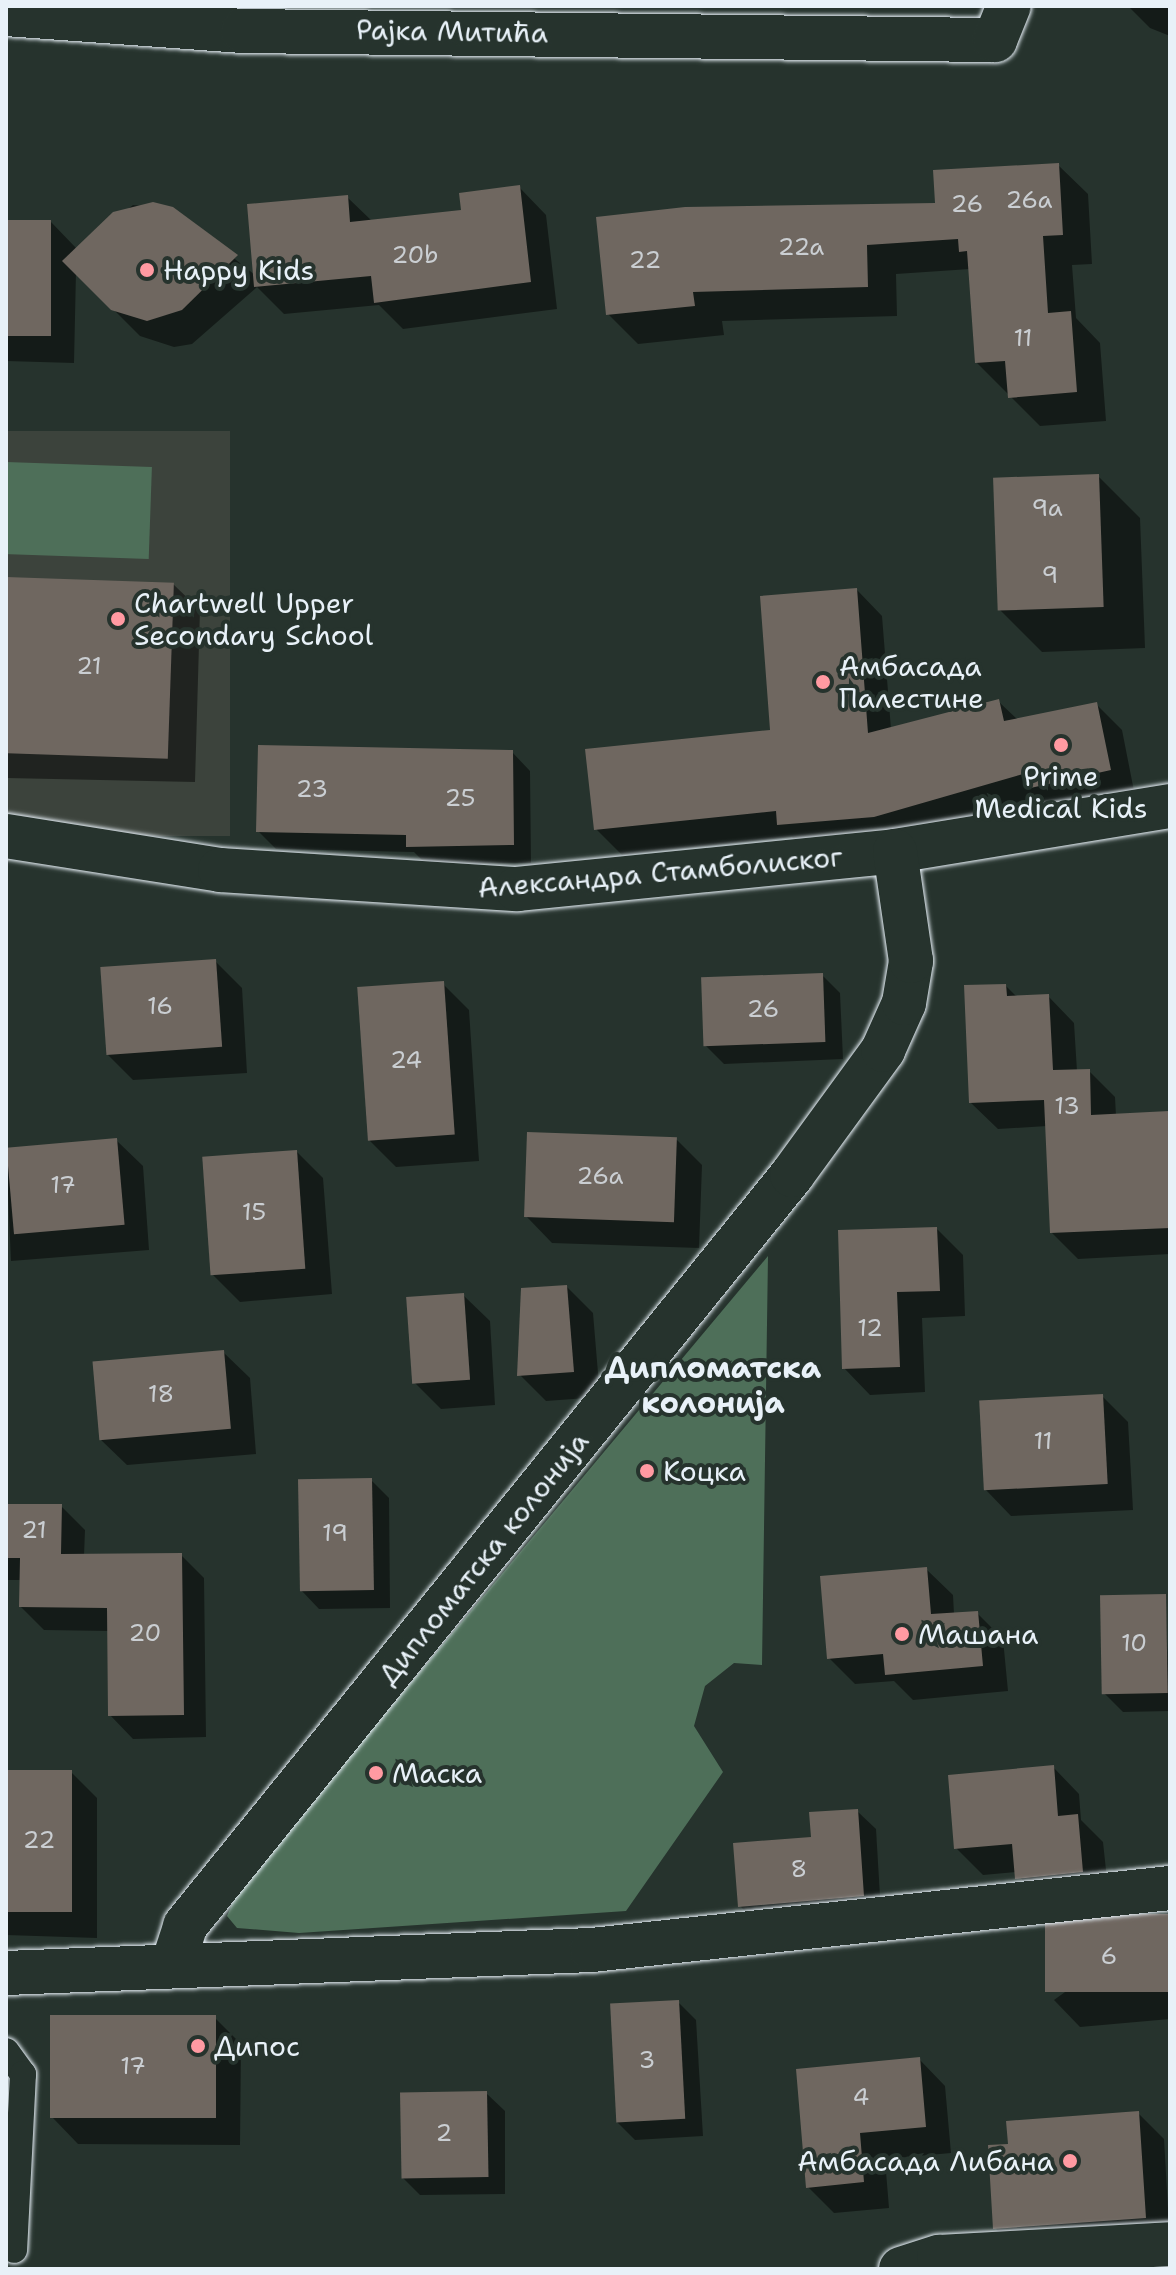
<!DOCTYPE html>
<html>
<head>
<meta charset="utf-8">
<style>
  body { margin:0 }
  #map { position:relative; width:1176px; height:2275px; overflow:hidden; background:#26332d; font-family:"Shantell Sans",sans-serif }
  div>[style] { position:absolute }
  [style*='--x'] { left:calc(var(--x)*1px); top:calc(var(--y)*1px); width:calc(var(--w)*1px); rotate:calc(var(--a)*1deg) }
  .built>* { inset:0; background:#3c433c; transform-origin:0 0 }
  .green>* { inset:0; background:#4e6f59; transform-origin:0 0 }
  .shadow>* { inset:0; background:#0007 }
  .building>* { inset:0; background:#6f6760; transform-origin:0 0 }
  .roads { filter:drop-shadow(0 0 2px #e8f1f8) drop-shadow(0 0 2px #e8f1f8) }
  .service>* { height:26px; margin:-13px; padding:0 13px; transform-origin:13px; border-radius:13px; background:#26332d }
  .minor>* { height:44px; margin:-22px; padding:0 22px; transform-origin:22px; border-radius:22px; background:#26332d }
  .dots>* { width:22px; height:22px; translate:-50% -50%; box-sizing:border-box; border:4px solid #26332d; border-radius:50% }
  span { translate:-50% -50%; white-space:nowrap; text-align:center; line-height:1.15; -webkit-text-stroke:8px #26332d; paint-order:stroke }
  .number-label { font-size:24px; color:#caced2 }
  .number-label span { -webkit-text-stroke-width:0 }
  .street-label { font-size:28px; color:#e8f1f8 }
  .poi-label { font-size:28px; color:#e8f1f8 }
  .left { translate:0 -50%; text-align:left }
  .right { translate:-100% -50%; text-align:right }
  .neighbourhood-label { font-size:30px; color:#e8f1f8; font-weight:700 }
  .frame { position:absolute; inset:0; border:8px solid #e8f1f8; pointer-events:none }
</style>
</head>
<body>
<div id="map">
  <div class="built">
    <div style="left:230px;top:431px;width:405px;height:224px;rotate:90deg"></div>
  </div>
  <div class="green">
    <div style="left:6px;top:462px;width:146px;height:92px;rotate:2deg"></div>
    <div style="clip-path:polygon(768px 1256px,762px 1665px,734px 1663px,705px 1686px,694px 1726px,723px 1772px,626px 1911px,299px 1933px,237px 1928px,227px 1916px,239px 1888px)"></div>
  </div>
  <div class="shadow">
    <div style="clip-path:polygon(1128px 6px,1170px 6px,1170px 36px,1150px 28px)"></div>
    <div style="clip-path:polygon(1058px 165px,1088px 194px,1092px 264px,1072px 265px,1076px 318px,1100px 343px,1106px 421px,1040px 426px,977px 363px,970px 269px,896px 274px,897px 316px,722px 321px,724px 335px,638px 344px,608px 314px)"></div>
    <div style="clip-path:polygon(519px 187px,546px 215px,557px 309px,403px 329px,379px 305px,284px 314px,257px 287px,192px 344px,174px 347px,140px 336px,76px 272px,74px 363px,6px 361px,6px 222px,51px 222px,77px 249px,133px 205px,172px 209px,255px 275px,347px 197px,372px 221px,463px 211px)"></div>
    <div style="clip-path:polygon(1098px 476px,1140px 518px,1145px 648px,1042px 652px,1000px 610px)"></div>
    <div style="clip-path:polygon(6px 579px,173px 584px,200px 610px,195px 782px,6px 778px)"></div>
    <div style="clip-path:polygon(857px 590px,882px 616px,891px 729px,999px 702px,1018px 720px,1096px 704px,1122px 730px,1135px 796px,1054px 814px,1041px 802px,901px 838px,804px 850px,792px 837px,622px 855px,596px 829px,772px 732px)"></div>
    <div style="clip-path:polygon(512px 752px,530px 771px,531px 863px,426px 864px,414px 852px,276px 849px,258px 831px)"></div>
    <div style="clip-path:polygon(215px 961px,242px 988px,247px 1073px,133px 1080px,106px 1053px)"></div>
    <div style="clip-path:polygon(822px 975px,840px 993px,843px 1059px,724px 1064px,706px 1046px)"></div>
    <div style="clip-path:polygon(443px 984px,469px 1010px,479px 1161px,396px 1167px,370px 1141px)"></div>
    <div style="clip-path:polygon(1006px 986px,1018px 998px,1048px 996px,1074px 1023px,1077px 1071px,1089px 1071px,1115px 1097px,1116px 1116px,1170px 1115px,1170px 1254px,1078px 1259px,1052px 1233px,1047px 1126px,998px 1129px,971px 1103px)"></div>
    <div style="clip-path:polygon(676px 1139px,702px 1165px,699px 1248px,552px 1243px,526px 1216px)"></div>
    <div style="clip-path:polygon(116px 1140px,143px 1166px,149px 1250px,11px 1261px,6px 1149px)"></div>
    <div style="clip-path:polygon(297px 1152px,323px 1178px,332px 1294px,240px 1302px,213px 1275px)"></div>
    <div style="clip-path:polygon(937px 1229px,963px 1255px,965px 1316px,922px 1318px,925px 1392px,870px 1395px,844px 1368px)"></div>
    <div style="clip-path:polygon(567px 1287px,593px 1313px,600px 1397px,546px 1401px,520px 1375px)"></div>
    <div style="clip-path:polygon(463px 1295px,490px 1321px,495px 1405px,441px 1409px,415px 1383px)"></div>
    <div style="clip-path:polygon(223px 1352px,250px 1378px,256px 1454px,127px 1465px,100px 1439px)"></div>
    <div style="clip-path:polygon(1102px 1396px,1128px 1422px,1133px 1510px,1011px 1516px,985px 1489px)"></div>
    <div style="clip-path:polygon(371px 1480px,389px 1498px,390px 1608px,319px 1609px,301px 1590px)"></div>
    <div style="clip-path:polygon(6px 1506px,61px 1506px,85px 1530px,84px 1556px,181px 1555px,204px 1578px,206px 1737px,133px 1739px,110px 1715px,109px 1631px,44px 1630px,21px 1607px,22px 1580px,6px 1580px)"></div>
    <div style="clip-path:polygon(926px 1569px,953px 1595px,954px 1614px,977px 1613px,1003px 1639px,1008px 1691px,913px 1700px,894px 1681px,855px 1684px,829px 1658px)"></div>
    <div style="clip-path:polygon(1165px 1596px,1170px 1711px,1123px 1712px,1104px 1693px)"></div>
    <div style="clip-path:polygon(1053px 1767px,1079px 1794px,1081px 1820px,1103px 1842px,1109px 1898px,1043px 1905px,1016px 1872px,983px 1875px,956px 1848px)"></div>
    <div style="clip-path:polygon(6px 1772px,71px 1772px,97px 1798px,97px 1938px,6px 1935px)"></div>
    <div style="clip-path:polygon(857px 1811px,876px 1829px,881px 1913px,758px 1924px,740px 1906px,813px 1839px)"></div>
    <div style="clip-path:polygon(1170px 1916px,1170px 2019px,1080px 2027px,1054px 2000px)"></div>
    <div style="clip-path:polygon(678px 2002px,696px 2020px,703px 2136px,635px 2140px,617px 2122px)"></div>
    <div style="clip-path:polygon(215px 2018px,241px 2044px,240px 2145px,78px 2144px,52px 2117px)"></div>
    <div style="clip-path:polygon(919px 2059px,945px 2086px,951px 2153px,885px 2159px,889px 2208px,834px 2213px,808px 2187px)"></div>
    <div style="clip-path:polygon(486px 2093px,505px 2111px,505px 2194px,420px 2195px,402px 2177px)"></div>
    <div style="clip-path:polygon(1138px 2113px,1164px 2139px,1170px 2244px,1022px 2254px,995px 2228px,1010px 2146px)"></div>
  </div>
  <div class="building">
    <div style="clip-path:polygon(1059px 163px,1063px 235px,1043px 236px,1048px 313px,1071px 311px,1077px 392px,1008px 398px,1005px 361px,975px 363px,967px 251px,959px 252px,958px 239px,867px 245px,868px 287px,693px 292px,695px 306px,606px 315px,596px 217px,685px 207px,935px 203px,933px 170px)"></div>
    <div style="clip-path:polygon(520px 185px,531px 282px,374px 303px,371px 276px,254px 287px,247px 204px,348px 195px,350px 222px,461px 210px,459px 193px)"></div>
    <div style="clip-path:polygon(153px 202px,173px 207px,238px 255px,182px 310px,147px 321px,111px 310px,62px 261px,113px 212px)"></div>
    <div style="left:6px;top:220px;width:45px;height:116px"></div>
    <div style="left:1099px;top:474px;width:133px;height:106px;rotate:88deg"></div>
    <div style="left:6px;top:577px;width:168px;height:176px;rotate:2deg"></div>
    <div style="clip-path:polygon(857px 588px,868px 733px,999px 699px,1004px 721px,1097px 702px,1111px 770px,1026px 789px,1023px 774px,874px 817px,777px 825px,776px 811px,594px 830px,585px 749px,770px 730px,760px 596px)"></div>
    <div style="clip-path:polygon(258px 745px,513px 750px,514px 845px,406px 847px,406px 835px,256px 832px)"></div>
    <div style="left:216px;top:959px;width:88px;height:116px;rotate:86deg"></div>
    <div style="left:823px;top:973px;width:69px;height:122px;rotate:88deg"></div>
    <div style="left:444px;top:981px;width:154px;height:87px;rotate:86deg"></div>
    <div style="clip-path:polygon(1006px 984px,1007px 996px,1049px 994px,1053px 1070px,1090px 1069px,1091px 1115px,1169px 1111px,1170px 1228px,1050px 1233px,1044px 1100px,969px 1103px,964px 985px)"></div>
    <div style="left:527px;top:1132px;width:150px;height:85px;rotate:2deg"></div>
    <div style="left:117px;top:1138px;width:87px;height:111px;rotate:85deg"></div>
    <div style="left:297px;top:1150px;width:119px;height:95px;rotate:86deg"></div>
    <div style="clip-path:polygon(937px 1227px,940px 1291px,897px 1292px,900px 1367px,842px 1369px,838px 1230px)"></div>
    <div style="clip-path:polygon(567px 1285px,574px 1372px,517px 1376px,521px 1288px)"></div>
    <div style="left:464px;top:1293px;width:87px;height:58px;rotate:86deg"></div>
    <div style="left:224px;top:1350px;width:79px;height:132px;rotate:85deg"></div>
    <div style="left:1103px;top:1394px;width:90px;height:124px;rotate:87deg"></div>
    <div style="left:372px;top:1478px;width:112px;height:74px;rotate:89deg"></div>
    <div style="clip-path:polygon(6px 1504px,62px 1504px,61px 1554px,182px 1553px,184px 1715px,108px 1716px,107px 1608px,19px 1607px,20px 1558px,6px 1558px)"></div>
    <div style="clip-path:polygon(927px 1567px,931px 1614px,978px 1611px,983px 1666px,885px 1675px,883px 1654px,827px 1659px,820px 1576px)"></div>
    <div style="left:1166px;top:1594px;width:99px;height:66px;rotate:89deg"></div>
    <div style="clip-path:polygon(1054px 1765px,1058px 1816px,1078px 1814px,1083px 1872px,1015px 1879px,1012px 1844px,954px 1849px,948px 1775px)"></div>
    <div style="left:6px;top:1770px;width:66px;height:142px"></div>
    <div style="clip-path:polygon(858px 1809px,864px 1896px,738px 1907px,733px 1843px,811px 1837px,809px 1812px)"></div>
    <div style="left:1170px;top:1914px;width:78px;height:125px;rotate:90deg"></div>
    <div style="left:679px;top:2000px;width:119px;height:69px;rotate:87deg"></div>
    <div style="left:50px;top:2015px;width:166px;height:103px"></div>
    <div style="clip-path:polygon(920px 2057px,926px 2127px,860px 2133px,864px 2182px,806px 2188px,796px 2069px)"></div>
    <div style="left:487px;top:2091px;width:86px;height:87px;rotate:89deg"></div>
    <div style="clip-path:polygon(1139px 2111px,1146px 2218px,993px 2229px,988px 2145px,1008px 2144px,1006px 2121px)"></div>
  </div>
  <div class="roads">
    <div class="service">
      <div style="--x:6;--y:2051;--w:29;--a:54"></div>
      <div style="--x:23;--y:2074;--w:176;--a:92.9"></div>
    </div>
    <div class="minor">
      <div style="--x:6;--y:14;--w:238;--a:4.1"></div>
      <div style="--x:243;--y:31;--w:752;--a:0.69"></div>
      <div style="--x:995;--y:40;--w:37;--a:-68"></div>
      <div style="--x:6;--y:836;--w:217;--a:9"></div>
      <div style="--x:220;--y:870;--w:298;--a:3.7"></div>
      <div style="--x:517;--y:889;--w:380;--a:-5.7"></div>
      <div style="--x:895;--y:851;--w:279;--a:-9.3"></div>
      <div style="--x:173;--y:1964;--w:40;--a:-72"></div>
      <div style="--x:185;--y:1926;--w:966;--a:-51.05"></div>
      <div style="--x:792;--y:1175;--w:155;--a:-53.9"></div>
      <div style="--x:883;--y:1050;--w:51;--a:-65.9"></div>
      <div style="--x:904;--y:1003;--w:43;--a:-80.5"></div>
      <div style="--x:911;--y:961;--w:111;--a:-98.3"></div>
      <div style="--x:6;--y:1973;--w:586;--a:-2.25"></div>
      <div style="--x:592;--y:1950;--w:581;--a:-6.12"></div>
      <div style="--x:901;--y:2269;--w:40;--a:-18"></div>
      <div style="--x:939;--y:2257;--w:231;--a:-3.2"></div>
    </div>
  </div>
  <div class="dots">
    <div style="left:147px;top:270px;background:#ff9aa2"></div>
    <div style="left:118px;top:619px;background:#ff9aa2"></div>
    <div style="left:823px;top:682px;background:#ff9aa2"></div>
    <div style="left:1061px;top:745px;background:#ff9aa2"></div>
    <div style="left:647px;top:1471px;background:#ff9aa2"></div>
    <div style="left:902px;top:1634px;background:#ff9aa2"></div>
    <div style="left:376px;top:1773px;background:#ff9aa2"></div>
    <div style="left:198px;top:2046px;background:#ff9aa2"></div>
    <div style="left:1070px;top:2161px;background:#ff9aa2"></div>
  </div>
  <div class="number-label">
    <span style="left:1029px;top:201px">26a</span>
    <span style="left:967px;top:205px">26</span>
    <span style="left:801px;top:248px">22a</span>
    <span style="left:415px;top:256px">20b</span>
    <span style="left:645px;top:261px">22</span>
    <span style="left:1023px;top:339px">11</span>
    <span style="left:1047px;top:509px">9a</span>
    <span style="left:1050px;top:576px">9</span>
    <span style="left:89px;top:667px">21</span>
    <span style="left:312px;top:790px">23</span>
    <span style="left:460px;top:799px">25</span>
    <span style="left:160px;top:1007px">16</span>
    <span style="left:763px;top:1010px">26</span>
    <span style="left:406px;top:1061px">24</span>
    <span style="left:1067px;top:1107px">13</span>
    <span style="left:600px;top:1177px">26a</span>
    <span style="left:63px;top:1186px">17</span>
    <span style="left:254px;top:1213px">15</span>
    <span style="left:870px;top:1329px">12</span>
    <span style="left:161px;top:1395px">18</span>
    <span style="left:1043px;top:1442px">11</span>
    <span style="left:34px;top:1531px">21</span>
    <span style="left:335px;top:1534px">19</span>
    <span style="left:145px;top:1634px">20</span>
    <span style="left:1134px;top:1644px">10</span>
    <span style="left:39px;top:1841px">22</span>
    <span style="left:799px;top:1870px">8</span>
    <span style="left:1109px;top:1957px">6</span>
    <span style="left:647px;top:2061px">3</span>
    <span style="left:133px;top:2067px">17</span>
    <span style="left:861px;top:2098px">4</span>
    <span style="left:444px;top:2134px">2</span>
  </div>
  <div class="street-label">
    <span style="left:452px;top:31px;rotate:1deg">Рајка Митића</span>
    <span style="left:660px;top:872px;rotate:-5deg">Александра Стамболиског</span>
    <span style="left:483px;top:1558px;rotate:-51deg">Дипломатска колонија</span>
  </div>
  <div class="poi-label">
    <span class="left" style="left:163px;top:270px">Happy Kids</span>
    <span class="left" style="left:134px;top:619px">Chartwell Upper<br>Secondary School</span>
    <span class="left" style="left:839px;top:682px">Амбасада<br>Палестине</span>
    <span style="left:1061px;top:792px">Prime<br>Medical Kids</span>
    <span class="left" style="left:663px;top:1471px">Коцка</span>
    <span class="left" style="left:918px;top:1634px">Машана</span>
    <span class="left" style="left:392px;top:1773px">Маска</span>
    <span class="left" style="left:214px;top:2046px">Дипос</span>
    <span class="right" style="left:1054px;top:2161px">Амбасада Либана</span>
  </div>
  <div class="neighbourhood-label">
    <span style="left:713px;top:1385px">Дипломатска<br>колонија</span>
  </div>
  <div class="frame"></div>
</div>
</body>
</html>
